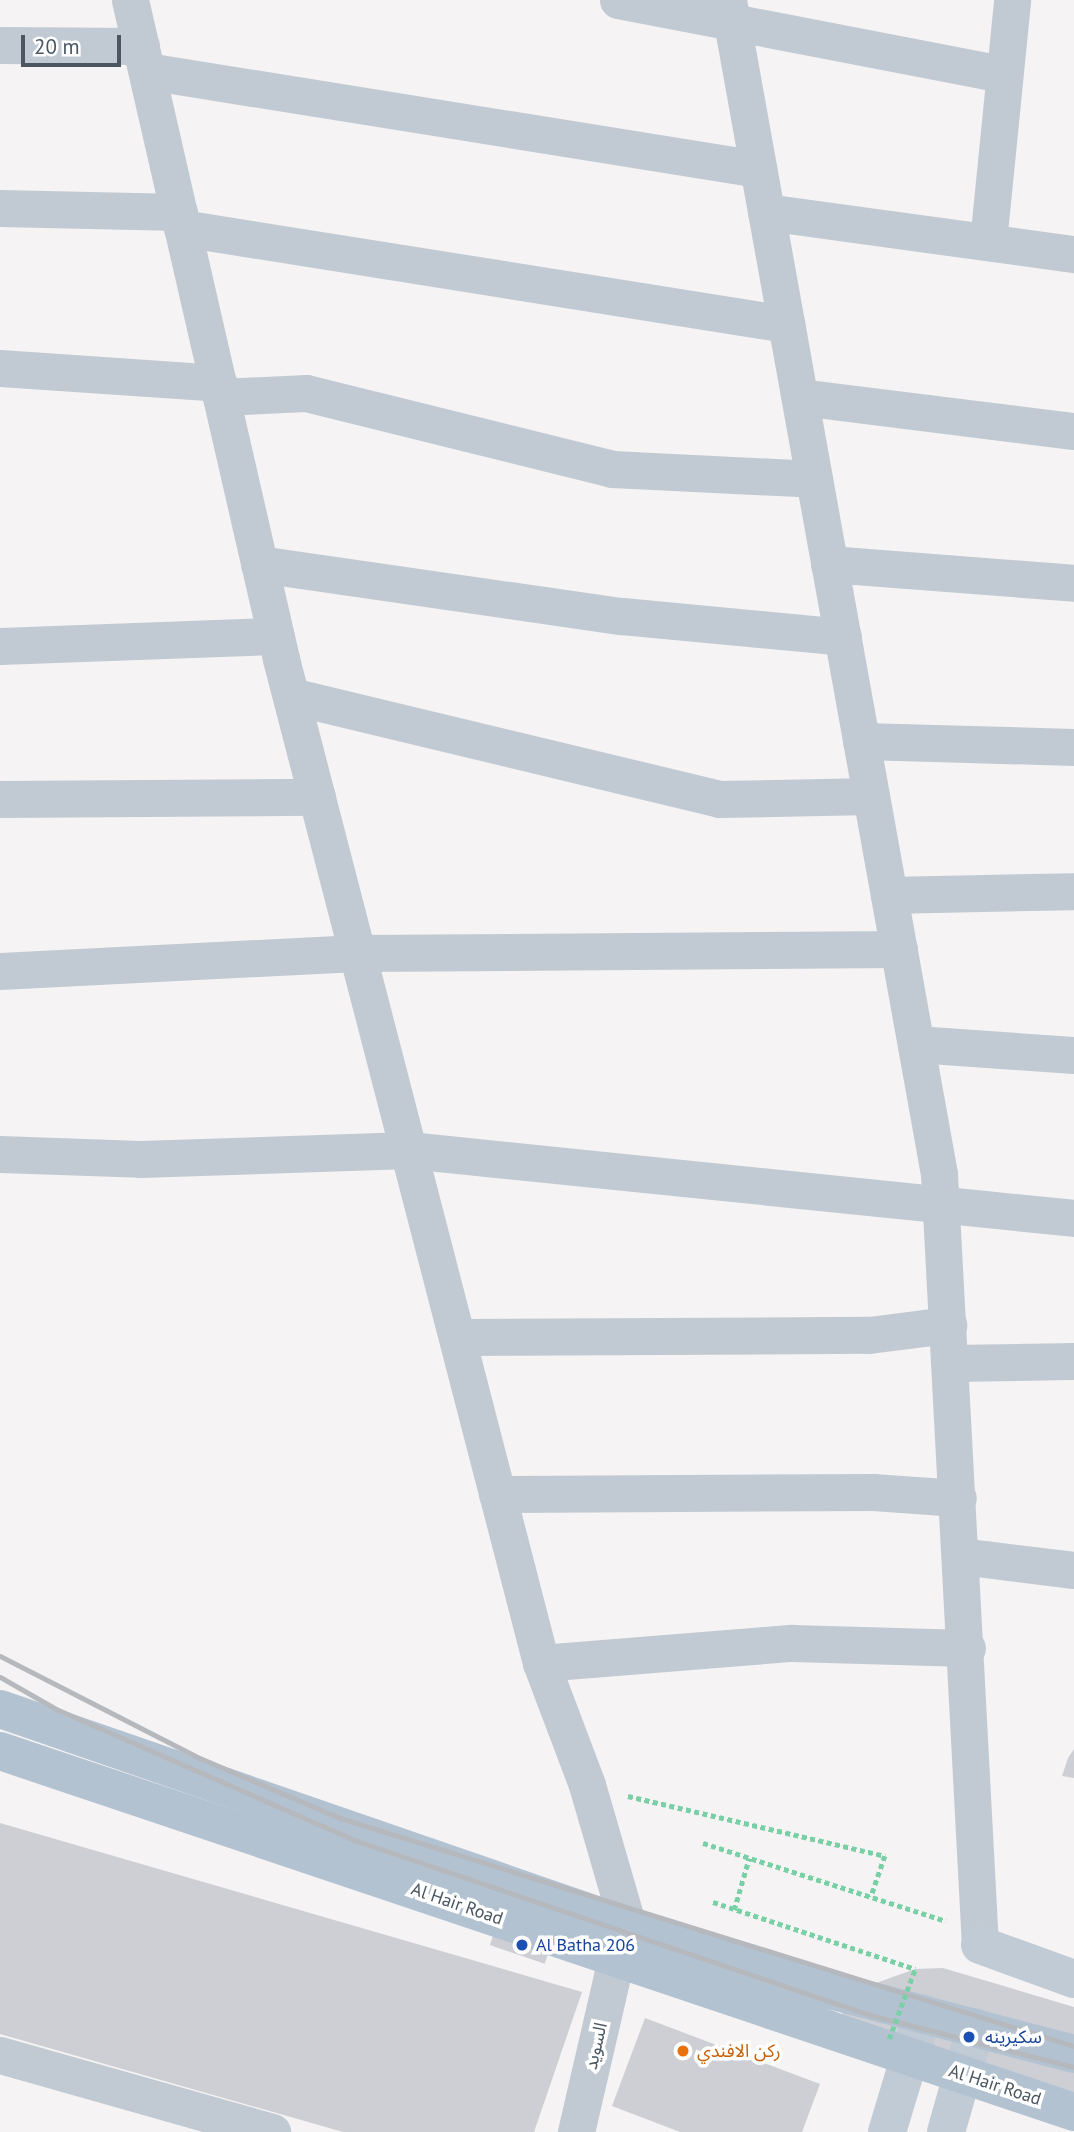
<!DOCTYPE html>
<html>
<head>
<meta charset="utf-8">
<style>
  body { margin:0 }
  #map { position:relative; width:1074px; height:2132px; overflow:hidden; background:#f5f3f3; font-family:"PT Sans","Noto Sans Arabic",sans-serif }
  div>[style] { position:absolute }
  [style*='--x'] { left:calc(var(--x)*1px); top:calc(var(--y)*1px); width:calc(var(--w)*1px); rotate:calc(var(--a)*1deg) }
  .building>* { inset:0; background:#cdcfd5; transform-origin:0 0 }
  .path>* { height:4.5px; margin-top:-2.25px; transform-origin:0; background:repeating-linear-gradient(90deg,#7ad0a6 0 5px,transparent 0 8.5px) }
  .street>* { height:37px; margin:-18.5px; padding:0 18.5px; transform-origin:18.5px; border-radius:18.5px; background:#c1cad2 }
  .secondary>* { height:38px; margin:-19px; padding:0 19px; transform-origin:19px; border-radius:19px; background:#c1cbd6 }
  .primary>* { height:38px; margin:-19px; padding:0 19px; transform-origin:19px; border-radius:19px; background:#b3c2d1 }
  .rail>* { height:5px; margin:-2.5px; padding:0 2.5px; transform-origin:2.5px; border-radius:2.5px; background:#b5b8bd }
  .path-bridge>* { height:4.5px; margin-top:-2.25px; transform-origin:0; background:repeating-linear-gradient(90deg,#7ad0a6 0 5px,transparent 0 8.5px) }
  .dots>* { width:19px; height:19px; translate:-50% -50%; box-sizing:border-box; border:4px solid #fff; border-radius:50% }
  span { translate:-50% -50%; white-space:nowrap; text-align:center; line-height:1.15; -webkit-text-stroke:7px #fff; paint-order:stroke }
  .street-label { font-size:18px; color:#4a5661 }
  .transit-label { font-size:18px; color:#164399 }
  .left { translate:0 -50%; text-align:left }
  .food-label { font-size:18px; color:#c56008 }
  .scale { position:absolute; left:21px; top:35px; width:100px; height:32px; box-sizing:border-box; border:4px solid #4a5661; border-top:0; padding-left:9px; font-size:21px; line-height:24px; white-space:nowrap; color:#4a5661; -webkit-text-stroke:5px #fff; paint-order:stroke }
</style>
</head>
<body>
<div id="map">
  <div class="building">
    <div style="clip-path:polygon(1074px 1749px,1074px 1778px,1062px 1776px,1068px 1758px)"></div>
    <div style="clip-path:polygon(0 1823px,582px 1992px,534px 2132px,343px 2132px,0 2034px)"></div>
    <div style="left:496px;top:1927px;width:58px;height:19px;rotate:19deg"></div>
    <div style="clip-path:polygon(943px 1968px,1074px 2007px,1074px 2104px,849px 2024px,840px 2010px,868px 1986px,915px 1969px)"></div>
    <div style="clip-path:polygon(645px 2018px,820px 2084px,802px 2132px,680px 2132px,612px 2106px)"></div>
  </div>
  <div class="path">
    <div style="--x:628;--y:1796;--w:264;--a:13.1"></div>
    <div style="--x:885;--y:1856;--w:43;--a:108.9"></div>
    <div style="--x:703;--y:1843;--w:255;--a:17.8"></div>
    <div style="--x:713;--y:1902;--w:213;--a:18.3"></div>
    <div style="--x:734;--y:1910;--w:54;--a:-73.9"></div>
  </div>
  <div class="street">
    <div style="--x:130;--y:0;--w:676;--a:77.09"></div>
    <div style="--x:281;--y:659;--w:1037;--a:75.48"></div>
    <div style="--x:541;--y:1663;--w:130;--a:69.3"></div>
    <div style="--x:587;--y:1785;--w:147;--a:73.8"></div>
    <div style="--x:618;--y:0;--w:393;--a:10.9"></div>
    <div style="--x:728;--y:0;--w:1193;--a:79.81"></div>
    <div style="--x:939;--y:1174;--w:772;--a:86.96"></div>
    <div style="--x:0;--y:45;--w:141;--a:0.4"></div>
    <div style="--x:147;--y:71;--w:619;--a:9.11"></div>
    <div style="--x:0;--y:208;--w:179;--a:1.3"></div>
    <div style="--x:766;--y:212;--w:311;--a:7.8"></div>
    <div style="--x:182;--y:228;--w:612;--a:9.03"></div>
    <div style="--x:988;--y:242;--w:243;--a:-84.3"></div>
    <div style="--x:0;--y:368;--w:219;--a:3.9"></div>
    <div style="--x:221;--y:397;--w:85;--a:-2.7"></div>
    <div style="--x:306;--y:393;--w:315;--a:13.9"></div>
    <div style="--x:612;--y:469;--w:202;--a:2.8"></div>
    <div style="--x:800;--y:397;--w:276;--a:7.1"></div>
    <div style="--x:259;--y:564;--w:367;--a:8.2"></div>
    <div style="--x:622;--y:616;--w:222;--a:5.4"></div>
    <div style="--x:829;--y:564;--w:246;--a:4.4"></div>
    <div style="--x:0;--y:646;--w:276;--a:-2.1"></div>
    <div style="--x:291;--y:696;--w:440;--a:13.5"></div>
    <div style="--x:719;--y:799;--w:152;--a:-1.1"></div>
    <div style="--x:861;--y:741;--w:213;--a:1.6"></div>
    <div style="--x:0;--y:799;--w:317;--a:-0.4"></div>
    <div style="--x:889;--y:895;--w:185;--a:-1.2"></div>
    <div style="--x:0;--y:971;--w:357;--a:-2.9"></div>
    <div style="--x:357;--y:953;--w:542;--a:-0.42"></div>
    <div style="--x:916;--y:1044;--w:158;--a:4"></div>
    <div style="--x:0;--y:1154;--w:140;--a:2"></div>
    <div style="--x:140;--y:1159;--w:269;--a:-1.9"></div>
    <div style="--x:409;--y:1150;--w:668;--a:5.84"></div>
    <div style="--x:457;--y:1337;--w:412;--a:-0.3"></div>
    <div style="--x:869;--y:1335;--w:80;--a:-7.2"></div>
    <div style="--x:950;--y:1363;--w:124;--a:-0.9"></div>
    <div style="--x:497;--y:1494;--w:376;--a:-0.3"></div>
    <div style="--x:873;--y:1492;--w:85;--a:4"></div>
    <div style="--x:961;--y:1556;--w:114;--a:7.1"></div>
    <div style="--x:541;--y:1663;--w:252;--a:-4.6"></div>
    <div style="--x:792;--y:1643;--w:175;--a:1.6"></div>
    <div style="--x:0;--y:2055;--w:283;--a:15.8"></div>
    <div style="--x:576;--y:2132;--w:178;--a:-77"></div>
  </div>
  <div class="secondary">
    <div style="--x:980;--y:1945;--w:100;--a:19.9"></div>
    <div style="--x:887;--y:2132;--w:124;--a:-73.2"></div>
    <div style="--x:946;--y:2132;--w:109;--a:-74.1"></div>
  </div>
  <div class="primary">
    <div style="--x:0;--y:1709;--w:664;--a:19.06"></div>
    <div style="--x:628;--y:1926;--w:212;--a:17.6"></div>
    <div style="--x:830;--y:1990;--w:252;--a:14.7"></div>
    <div style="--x:0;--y:1751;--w:1133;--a:18.58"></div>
  </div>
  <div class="rail">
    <div style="--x:0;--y:1656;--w:219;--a:27.1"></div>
    <div style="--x:195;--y:1756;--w:158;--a:23.2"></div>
    <div style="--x:340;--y:1818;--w:769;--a:17.26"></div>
    <div style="--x:0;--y:1677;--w:64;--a:29.7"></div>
    <div style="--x:56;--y:1709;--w:329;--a:23.7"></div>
    <div style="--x:357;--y:1841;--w:542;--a:18.74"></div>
    <div style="--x:870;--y:2015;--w:211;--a:14.3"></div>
  </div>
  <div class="path-bridge">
    <div style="--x:889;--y:2039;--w:75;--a:-69.6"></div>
  </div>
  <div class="dots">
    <div style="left:522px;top:1945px;background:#1a4fb4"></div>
    <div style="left:969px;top:2037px;background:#1a4fb4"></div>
    <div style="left:683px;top:2051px;background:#e8710a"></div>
  </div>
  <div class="street-label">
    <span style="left:457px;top:1904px;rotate:19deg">Al Hair Road</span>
    <span style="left:596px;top:2046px;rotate:-77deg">السويد</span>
    <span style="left:995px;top:2085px;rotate:18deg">Al Hair Road</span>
  </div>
  <div class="transit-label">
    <span class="left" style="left:536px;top:1945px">Al Batha 206</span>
    <span class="left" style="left:985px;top:2037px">سكيرينه</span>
  </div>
  <div class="food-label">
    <span class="left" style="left:697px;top:2051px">ركن الافندي</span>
  </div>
  <div class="scale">20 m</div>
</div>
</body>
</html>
